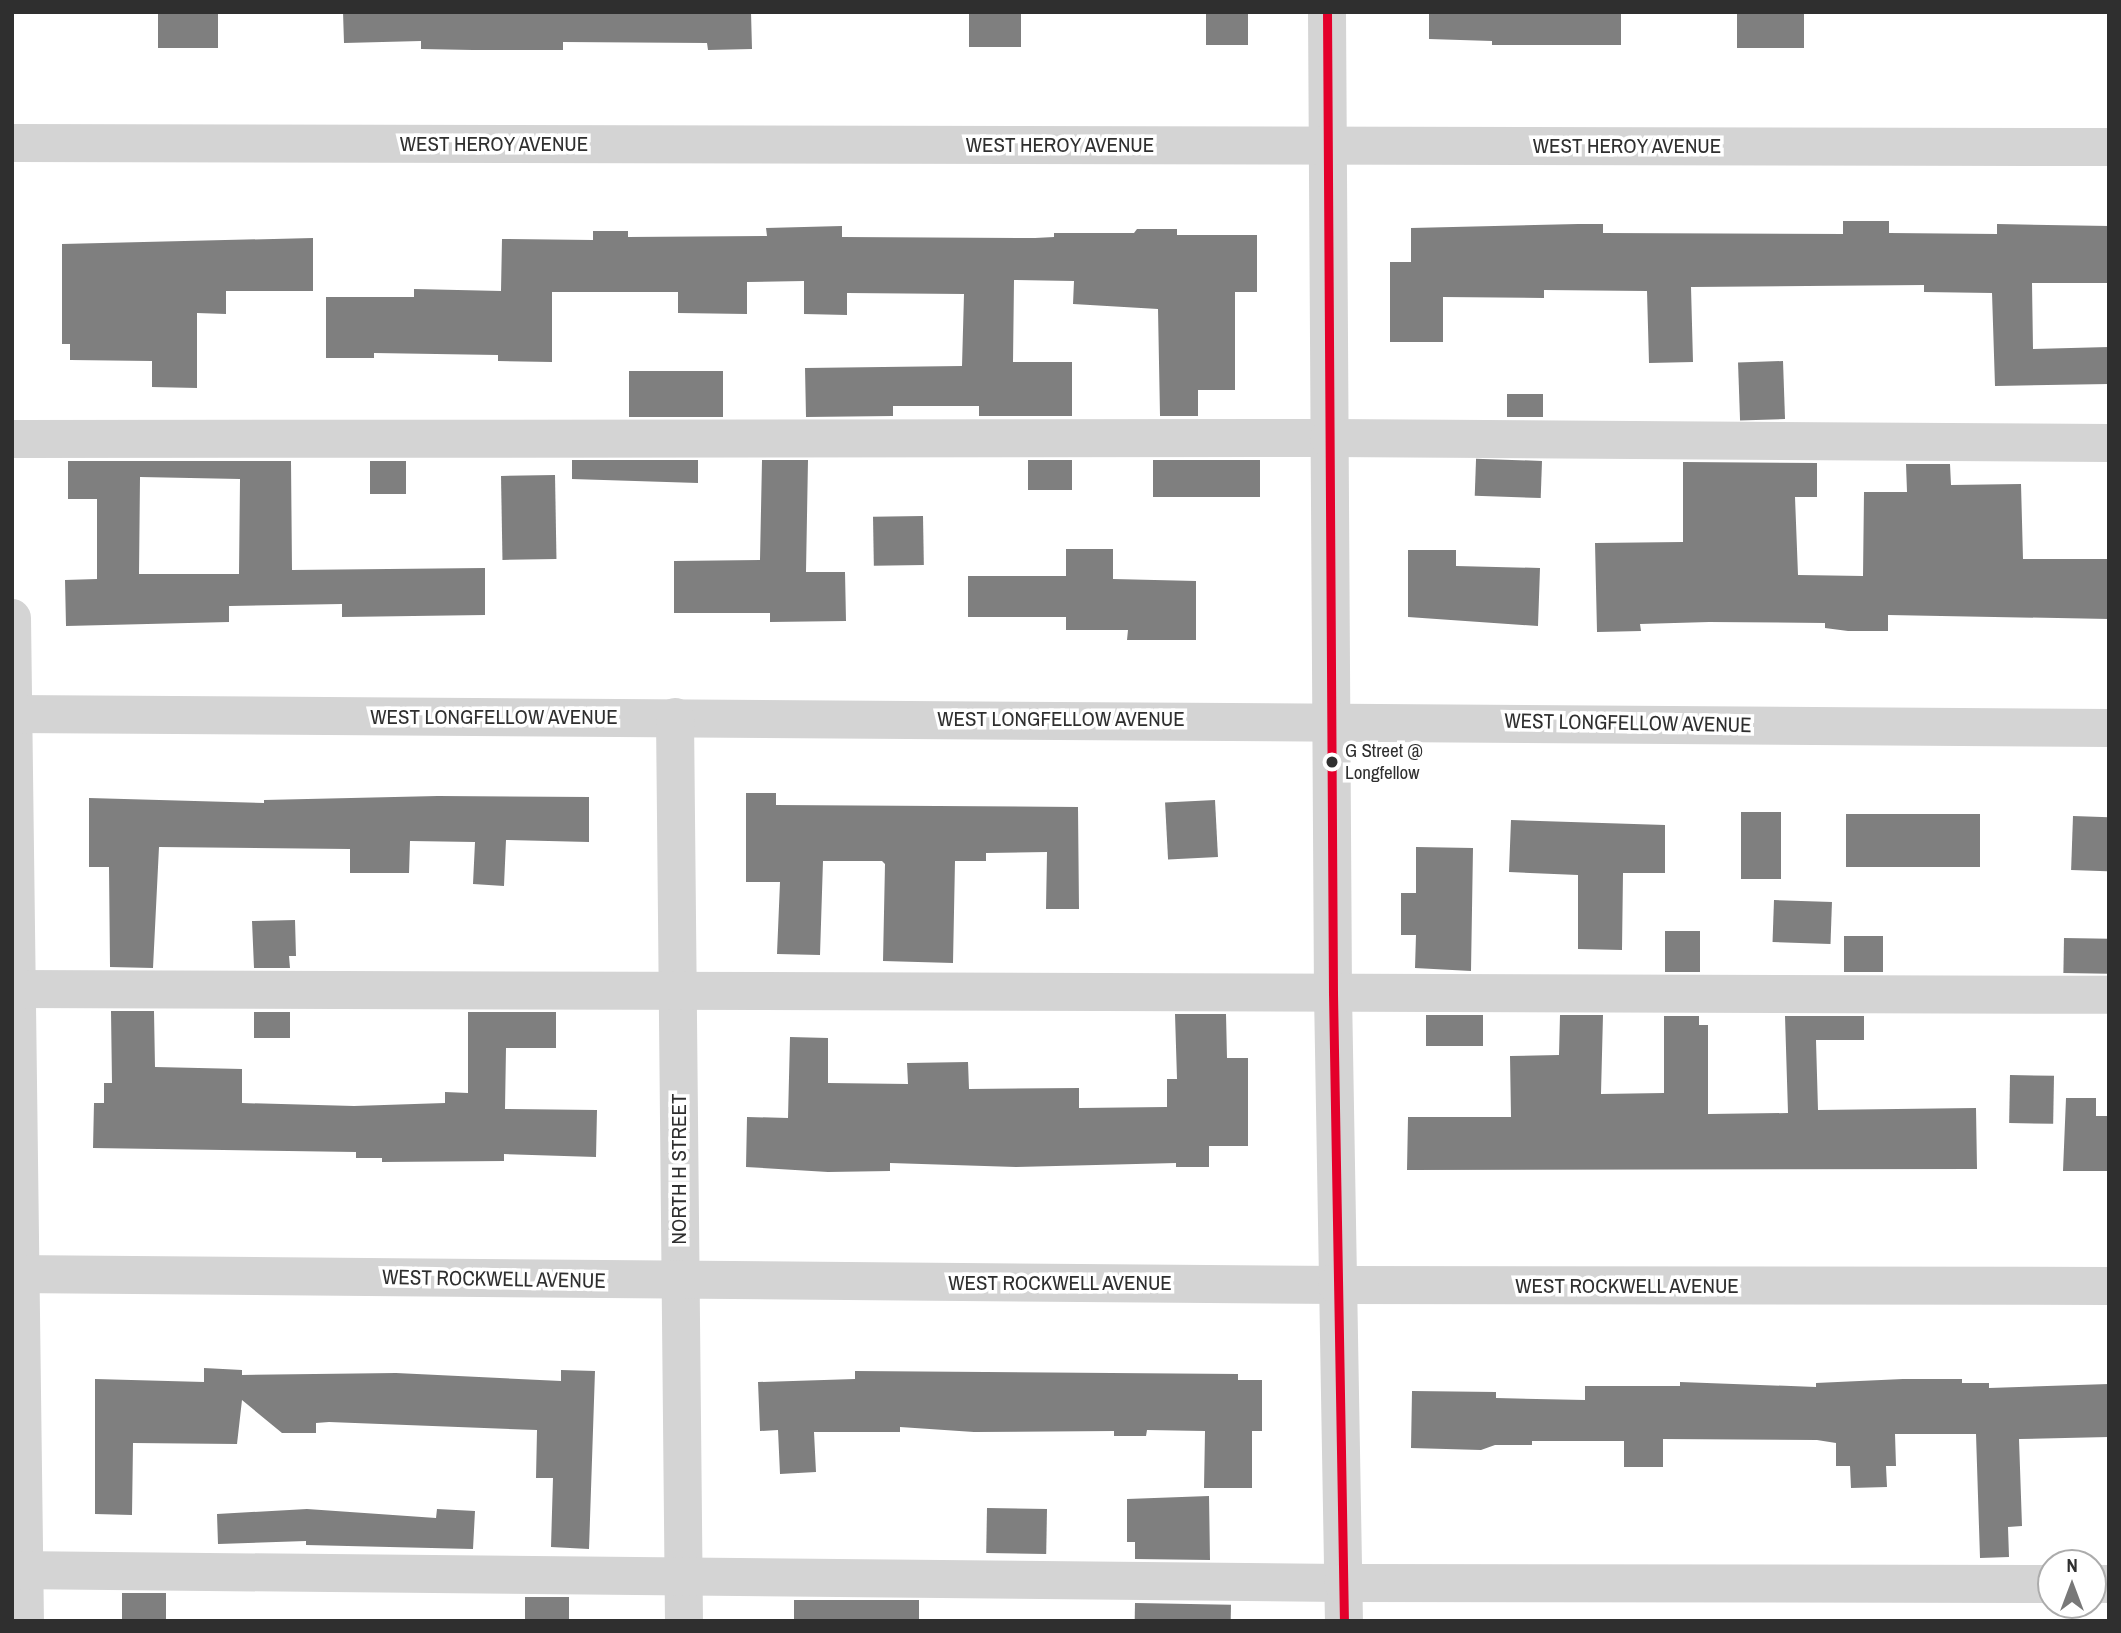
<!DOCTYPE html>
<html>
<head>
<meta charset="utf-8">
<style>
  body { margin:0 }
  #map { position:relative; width:2121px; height:1633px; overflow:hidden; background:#fff; font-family:"Archivo Narrow",sans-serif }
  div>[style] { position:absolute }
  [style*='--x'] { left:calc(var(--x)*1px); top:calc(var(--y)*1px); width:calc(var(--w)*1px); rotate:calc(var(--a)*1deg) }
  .building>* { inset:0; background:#7f7f7f; transform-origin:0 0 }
  .minor>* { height:38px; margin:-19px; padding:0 19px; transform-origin:19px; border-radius:19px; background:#d4d4d4 }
  .bus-1>* { height:9px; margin:-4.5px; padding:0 4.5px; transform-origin:4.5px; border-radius:4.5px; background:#e4002b }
  .dots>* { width:19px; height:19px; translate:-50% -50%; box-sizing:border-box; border:4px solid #fff; border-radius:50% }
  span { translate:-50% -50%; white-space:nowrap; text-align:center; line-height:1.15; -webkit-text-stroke:7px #fff; paint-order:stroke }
  .bus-label { font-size:19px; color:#2f2f2f }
  .left { translate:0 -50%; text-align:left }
  .street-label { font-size:21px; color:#2f2f2f }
  .frame { position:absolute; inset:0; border:14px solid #2f2f2f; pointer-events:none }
  .north { position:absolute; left:2037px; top:1549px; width:70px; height:70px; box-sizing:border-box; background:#fff; border:2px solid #acacac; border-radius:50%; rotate:0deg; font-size:19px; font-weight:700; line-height:28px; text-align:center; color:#2f2f2f }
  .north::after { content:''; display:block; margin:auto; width:24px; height:32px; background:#787878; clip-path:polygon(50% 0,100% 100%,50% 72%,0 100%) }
</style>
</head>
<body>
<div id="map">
  <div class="building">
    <div style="left:158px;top:12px;width:60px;height:36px"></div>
    <div style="clip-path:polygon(343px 12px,751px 12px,752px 49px,708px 50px,707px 43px,563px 42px,563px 50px,473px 50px,421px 49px,421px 41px,344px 43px)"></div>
    <div style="left:969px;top:12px;width:52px;height:35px"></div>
    <div style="left:1206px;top:12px;width:42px;height:33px"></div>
    <div style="clip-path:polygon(1429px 12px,1621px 12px,1621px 45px,1492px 45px,1492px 41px,1429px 39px)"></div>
    <div style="left:1737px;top:12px;width:67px;height:36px"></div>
    <div style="clip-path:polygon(1843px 221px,1889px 221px,1889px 233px,1997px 234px,1997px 224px,2109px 226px,2109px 283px,2032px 283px,2033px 349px,2109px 347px,2109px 384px,1995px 386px,1992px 293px,1924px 292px,1924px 285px,1691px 287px,1693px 362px,1649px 363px,1647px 291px,1544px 290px,1544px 298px,1443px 297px,1443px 342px,1390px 342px,1390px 262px,1411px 262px,1411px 228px,1578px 224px,1603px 224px,1603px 233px,1843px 234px)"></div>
    <div style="clip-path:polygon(842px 226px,842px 237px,1035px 238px,1054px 237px,1054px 233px,1134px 233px,1137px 229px,1177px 229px,1177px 235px,1257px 235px,1257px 292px,1235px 292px,1235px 390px,1198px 390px,1198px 416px,1160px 416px,1158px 309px,1073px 304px,1074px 281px,1014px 280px,1013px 362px,1072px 362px,1072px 416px,979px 416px,979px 406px,893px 406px,893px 416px,806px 417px,805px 368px,962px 366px,964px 294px,847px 293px,847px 315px,804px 314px,804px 281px,747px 282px,747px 314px,678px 313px,678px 292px,552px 292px,552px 362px,498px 361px,498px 355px,374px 353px,374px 358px,326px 358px,326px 297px,414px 297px,414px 289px,501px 291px,502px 239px,593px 240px,593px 231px,628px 231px,628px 237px,767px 236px,766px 228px)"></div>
    <div style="clip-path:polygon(313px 238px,313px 291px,226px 291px,226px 314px,197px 313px,197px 388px,152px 387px,152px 361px,70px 360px,70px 344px,62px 344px,62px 244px)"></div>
    <div style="left:1783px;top:361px;width:58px;height:45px;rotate:88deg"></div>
    <div style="left:629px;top:371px;width:94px;height:46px"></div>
    <div style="left:1507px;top:394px;width:36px;height:23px"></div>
    <div style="clip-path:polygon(572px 460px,698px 460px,698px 483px,572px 479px)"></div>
    <div style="clip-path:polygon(762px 460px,808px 460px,806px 572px,845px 572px,846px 621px,770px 622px,770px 613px,674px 613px,674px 561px,760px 560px)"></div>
    <div style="left:1028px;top:460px;width:44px;height:30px"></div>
    <div style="left:1260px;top:460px;width:37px;height:107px;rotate:90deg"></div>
    <div style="clip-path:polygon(evenodd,68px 461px,291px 461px,292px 570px,485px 568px,485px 615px,342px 617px,342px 604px,229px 606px,229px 622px,66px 626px,65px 580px,97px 579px,97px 499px,68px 499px,68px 461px,140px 477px,240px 479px,239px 574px,139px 574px,140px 477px)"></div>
    <div style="left:370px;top:461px;width:36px;height:33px"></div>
    <div style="left:1542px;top:461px;width:37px;height:66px;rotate:92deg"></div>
    <div style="clip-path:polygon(1683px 462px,1817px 463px,1817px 497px,1795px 497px,1798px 575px,1863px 576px,1864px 492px,1907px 492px,1906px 464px,1950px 464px,1951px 485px,2021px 484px,2023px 559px,2109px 559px,2109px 619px,1888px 615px,1888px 631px,1848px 631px,1825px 628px,1825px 623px,1709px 622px,1640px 624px,1641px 631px,1597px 632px,1595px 543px,1683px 542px)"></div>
    <div style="left:555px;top:475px;width:84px;height:54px;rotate:89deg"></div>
    <div style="left:923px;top:516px;width:49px;height:50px;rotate:89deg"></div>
    <div style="clip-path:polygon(1066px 549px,1113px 549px,1113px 579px,1196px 581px,1196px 640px,1127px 640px,1128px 630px,1066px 630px,1066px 617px,968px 617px,968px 576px,1066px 576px)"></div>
    <div style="clip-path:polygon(1408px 550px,1456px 550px,1456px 566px,1540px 568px,1538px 626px,1408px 617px)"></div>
    <div style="clip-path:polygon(746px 793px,776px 793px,776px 805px,1078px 807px,1079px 909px,1046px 909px,1047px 852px,986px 853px,986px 861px,955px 861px,953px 963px,883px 961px,885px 864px,882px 861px,823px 861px,820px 955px,777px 954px,780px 882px,746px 882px)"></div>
    <div style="clip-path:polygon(438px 796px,589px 797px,589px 842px,506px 840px,504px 886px,473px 884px,475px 842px,410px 841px,409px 873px,350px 873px,350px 849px,159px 847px,153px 968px,110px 967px,109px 867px,89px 867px,89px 798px,264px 803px,264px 800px)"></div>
    <div style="left:1215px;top:800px;width:57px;height:50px;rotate:87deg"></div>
    <div style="left:1781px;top:812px;width:67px;height:40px;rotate:90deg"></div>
    <div style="left:1846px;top:814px;width:134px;height:53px"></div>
    <div style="left:2073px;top:816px;width:36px;height:54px;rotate:2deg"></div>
    <div style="clip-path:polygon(1511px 820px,1665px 825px,1665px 873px,1623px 873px,1622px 950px,1578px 949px,1578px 875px,1509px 872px)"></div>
    <div style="clip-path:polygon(1416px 847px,1473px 848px,1471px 971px,1415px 968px,1416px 935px,1401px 935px,1401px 893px,1416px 893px)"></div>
    <div style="left:1774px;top:900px;width:58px;height:42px;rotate:2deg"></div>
    <div style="clip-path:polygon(295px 920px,296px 956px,289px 956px,290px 968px,254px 968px,252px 921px)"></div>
    <div style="left:1665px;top:931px;width:35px;height:41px"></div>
    <div style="left:1844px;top:936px;width:39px;height:36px"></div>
    <div style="left:2064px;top:938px;width:45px;height:35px;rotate:1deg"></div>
    <div style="clip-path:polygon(111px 1011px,154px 1011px,155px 1067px,242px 1069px,242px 1103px,354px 1106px,445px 1103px,445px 1092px,468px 1093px,468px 1012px,556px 1012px,556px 1048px,506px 1048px,505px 1109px,597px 1110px,596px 1157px,504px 1154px,504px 1161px,382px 1162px,382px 1158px,356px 1158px,356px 1152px,93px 1148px,94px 1103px,104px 1103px,104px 1083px,112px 1083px)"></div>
    <div style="left:254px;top:1012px;width:36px;height:26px"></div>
    <div style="clip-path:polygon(1175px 1014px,1226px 1014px,1227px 1058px,1248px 1058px,1248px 1146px,1209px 1146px,1209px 1167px,1176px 1167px,1176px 1163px,1016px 1167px,890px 1163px,890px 1171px,828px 1172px,746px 1167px,747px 1117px,788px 1118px,790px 1037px,828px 1038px,828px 1083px,908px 1084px,907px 1063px,968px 1062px,969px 1089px,1079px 1088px,1079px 1108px,1167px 1107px,1167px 1079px,1177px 1079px)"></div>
    <div style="left:1426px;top:1015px;width:57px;height:31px"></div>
    <div style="clip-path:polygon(1560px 1015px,1603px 1015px,1601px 1094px,1664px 1093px,1664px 1016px,1699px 1016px,1699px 1025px,1708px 1025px,1708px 1114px,1788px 1113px,1785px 1016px,1864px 1016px,1864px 1040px,1816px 1040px,1818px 1110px,1976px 1108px,1977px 1169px,1407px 1170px,1408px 1117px,1511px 1117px,1510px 1056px,1559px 1055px)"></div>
    <div style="left:2010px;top:1075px;width:44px;height:48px;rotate:1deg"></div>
    <div style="clip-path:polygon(2066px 1098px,2096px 1098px,2096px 1116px,2109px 1116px,2109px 1171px,2063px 1171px)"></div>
    <div style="clip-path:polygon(204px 1368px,242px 1370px,242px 1375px,396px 1373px,561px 1381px,561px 1370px,595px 1371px,589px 1549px,551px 1547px,553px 1478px,536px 1478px,537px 1430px,329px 1422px,316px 1423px,316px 1433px,282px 1433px,242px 1400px,237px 1444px,133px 1443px,132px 1515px,95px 1514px,95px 1379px,204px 1382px)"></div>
    <div style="clip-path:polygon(855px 1371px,1238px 1374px,1238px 1380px,1262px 1380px,1262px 1431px,1252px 1431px,1252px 1488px,1204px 1488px,1205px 1431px,1147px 1430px,1146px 1436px,1114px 1436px,1114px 1431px,974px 1432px,900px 1427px,900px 1432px,814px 1432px,816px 1472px,780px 1474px,778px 1430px,760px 1431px,758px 1382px,855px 1379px)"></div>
    <div style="clip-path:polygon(1903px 1379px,1962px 1379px,1962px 1383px,1989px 1383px,1989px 1388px,2109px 1384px,2109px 1437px,2019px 1439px,2022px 1526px,2008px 1527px,2009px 1557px,1980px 1558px,1976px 1434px,1895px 1434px,1896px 1466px,1886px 1466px,1887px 1487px,1851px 1488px,1850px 1466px,1836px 1466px,1836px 1443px,1817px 1440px,1663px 1439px,1663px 1467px,1624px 1467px,1624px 1441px,1532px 1441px,1532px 1445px,1495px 1445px,1481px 1450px,1411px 1448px,1412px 1391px,1496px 1392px,1496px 1398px,1585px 1400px,1585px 1386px,1680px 1386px,1680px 1382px,1816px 1387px,1816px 1383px)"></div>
    <div style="clip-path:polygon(1209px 1496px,1210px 1560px,1135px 1559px,1135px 1542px,1127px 1542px,1127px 1499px)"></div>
    <div style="left:987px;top:1508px;width:60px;height:45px;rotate:1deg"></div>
    <div style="clip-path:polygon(307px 1509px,436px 1518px,437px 1509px,475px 1511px,473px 1549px,306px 1545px,306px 1541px,218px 1544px,217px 1514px)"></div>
    <div style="left:122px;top:1593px;width:44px;height:28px"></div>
    <div style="left:525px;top:1597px;width:44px;height:24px"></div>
    <div style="left:794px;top:1600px;width:125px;height:21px"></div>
    <div style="left:1135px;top:1603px;width:96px;height:18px;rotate:1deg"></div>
  </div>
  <div class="minor">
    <div style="--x:1327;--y:12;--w:981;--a:89.65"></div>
    <div style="--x:1333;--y:993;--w:628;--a:89"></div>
    <div style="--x:12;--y:143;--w:2097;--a:0.11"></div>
    <div style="--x:12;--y:439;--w:1317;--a:-0.04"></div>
    <div style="--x:1329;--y:438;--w:780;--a:0.37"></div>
    <div style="--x:12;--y:618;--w:1003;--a:89.26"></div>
    <div style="--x:12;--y:714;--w:2097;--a:0.38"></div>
    <div style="--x:675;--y:717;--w:904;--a:89.43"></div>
    <div style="--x:12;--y:989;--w:2097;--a:0.16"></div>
    <div style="--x:12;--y:1274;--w:1325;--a:0.48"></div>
    <div style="--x:1337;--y:1285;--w:772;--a:0.07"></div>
    <div style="--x:12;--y:1570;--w:1331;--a:0.56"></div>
    <div style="--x:1343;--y:1583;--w:708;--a:0.08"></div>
    <div style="--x:2093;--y:1584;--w:16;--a:0"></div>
  </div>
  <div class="bus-1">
    <div style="--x:1327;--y:12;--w:981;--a:89.65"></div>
    <div style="--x:1333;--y:993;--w:628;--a:89"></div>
  </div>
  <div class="dots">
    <div style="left:1332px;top:762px;background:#2f2f2f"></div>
  </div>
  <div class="bus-label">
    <span class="left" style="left:1345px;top:762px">G Street @<br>Longfellow</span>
  </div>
  <div class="street-label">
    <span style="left:494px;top:144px">WEST HEROY AVENUE</span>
    <span style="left:1060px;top:145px">WEST HEROY AVENUE</span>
    <span style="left:1627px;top:146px">WEST HEROY AVENUE</span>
    <span style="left:494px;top:717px">WEST LONGFELLOW AVENUE</span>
    <span style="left:1061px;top:719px">WEST LONGFELLOW AVENUE</span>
    <span style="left:1628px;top:723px;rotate:1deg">WEST LONGFELLOW AVENUE</span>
    <span style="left:679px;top:1169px;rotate:-90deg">NORTH H STREET</span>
    <span style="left:494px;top:1279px;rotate:1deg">WEST ROCKWELL AVENUE</span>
    <span style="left:1060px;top:1283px">WEST ROCKWELL AVENUE</span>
    <span style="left:1627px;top:1286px">WEST ROCKWELL AVENUE</span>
  </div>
  <div class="frame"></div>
  <div class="north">N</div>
</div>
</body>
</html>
